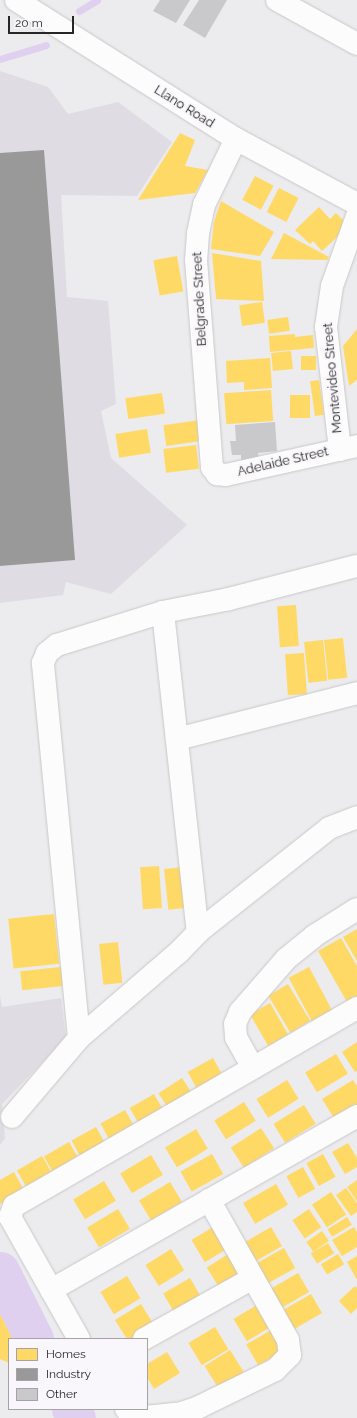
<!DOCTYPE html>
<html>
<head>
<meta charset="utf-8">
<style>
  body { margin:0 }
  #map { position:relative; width:357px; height:1418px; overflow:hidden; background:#ecebed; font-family:Raleway,sans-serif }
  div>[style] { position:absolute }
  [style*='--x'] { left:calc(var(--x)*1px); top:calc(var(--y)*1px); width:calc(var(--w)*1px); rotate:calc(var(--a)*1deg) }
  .built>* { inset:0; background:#e0dce3 }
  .homes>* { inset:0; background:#ffd966; transform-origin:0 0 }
  .industry>* { inset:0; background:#999 }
  .stream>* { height:7px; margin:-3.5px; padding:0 3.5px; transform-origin:3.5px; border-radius:3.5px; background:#dfd0f0 }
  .river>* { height:39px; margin:-19.5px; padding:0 19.5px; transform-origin:19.5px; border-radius:19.5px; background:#dfd0f0 }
  .building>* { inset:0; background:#c9c8ca }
  .roads { filter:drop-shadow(0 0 1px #c8c7c9) drop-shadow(0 0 1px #c8c7c9) }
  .street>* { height:22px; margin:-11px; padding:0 11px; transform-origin:11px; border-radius:11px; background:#fcfcfc }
  .secondary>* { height:22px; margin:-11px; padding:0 11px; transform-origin:11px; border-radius:11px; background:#fcfcfc }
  span { translate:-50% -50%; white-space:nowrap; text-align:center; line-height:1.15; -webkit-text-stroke:4px #f9f7fb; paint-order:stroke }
  .street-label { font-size:13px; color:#272627 }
  .legend { position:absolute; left:8px; top:1338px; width:140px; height:72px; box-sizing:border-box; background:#f9f7fb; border:1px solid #a5a3a6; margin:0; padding:5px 7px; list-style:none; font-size:12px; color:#272627 }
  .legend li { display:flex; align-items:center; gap:8px; height:20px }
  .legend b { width:20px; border:1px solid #a5a3a6 }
  .scale { position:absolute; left:8px; top:16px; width:66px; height:18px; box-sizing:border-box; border:2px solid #272627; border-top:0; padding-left:5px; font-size:12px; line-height:14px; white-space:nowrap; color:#272627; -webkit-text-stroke:3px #f9f7fb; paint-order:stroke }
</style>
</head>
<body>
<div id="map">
  <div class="built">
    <div style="clip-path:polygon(0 71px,48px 87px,68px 114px,118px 102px,172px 142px,137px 196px,61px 195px,67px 297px,108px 301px,116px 404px,101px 411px,111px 458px,187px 525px,111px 594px,66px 582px,63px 595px,0 603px)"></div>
    <div style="clip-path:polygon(0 996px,2px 1007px,61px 998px,66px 1038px,2px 1104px,5px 1138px,0 1145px)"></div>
  </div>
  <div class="homes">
    <div style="clip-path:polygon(180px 133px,195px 140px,185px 166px,208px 170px,195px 193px,138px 200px)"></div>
    <div style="left:255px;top:176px;width:21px;height:27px;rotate:28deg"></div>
    <div style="left:279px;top:188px;width:22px;height:27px;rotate:27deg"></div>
    <div style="clip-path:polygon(221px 201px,274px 232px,260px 256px,211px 249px,214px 222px)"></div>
    <div style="clip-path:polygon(319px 207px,330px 219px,336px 213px,349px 226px,322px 251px,313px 241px,310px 244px,295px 230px)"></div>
    <div style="clip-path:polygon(284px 233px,329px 257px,327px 260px,271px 259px)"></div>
    <div style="clip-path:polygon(212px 253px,261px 261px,264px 301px,216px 299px)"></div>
    <div style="left:177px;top:256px;width:36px;height:24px;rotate:80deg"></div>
    <div style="left:262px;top:302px;width:21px;height:23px;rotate:82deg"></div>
    <div style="left:288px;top:317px;width:14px;height:21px;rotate:82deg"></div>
    <div style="clip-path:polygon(357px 329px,357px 380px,349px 386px,343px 346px)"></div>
    <div style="clip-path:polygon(295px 334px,295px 337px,313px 335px,314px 348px,270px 352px,269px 336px)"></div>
    <div style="left:291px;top:351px;width:18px;height:20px;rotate:84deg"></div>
    <div style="left:301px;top:356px;width:15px;height:14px"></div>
    <div style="clip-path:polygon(270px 358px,272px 388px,244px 390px,244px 382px,227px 383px,226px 361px)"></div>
    <div style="left:319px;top:380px;width:35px;height:9px;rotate:82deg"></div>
    <div style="left:271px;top:390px;width:31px;height:47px;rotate:86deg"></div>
    <div style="left:162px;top:393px;width:21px;height:37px;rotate:82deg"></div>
    <div style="left:290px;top:395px;width:20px;height:23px"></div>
    <div style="left:200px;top:420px;width:21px;height:37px;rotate:82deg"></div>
    <div style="left:147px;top:429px;width:24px;height:32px;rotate:81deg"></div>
    <div style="left:196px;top:445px;width:24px;height:33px;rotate:83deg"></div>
    <div style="left:296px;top:605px;width:41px;height:19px;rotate:86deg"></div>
    <div style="left:343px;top:638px;width:40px;height:19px;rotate:84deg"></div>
    <div style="left:323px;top:640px;width:41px;height:19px;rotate:84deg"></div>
    <div style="left:304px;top:653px;width:41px;height:19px;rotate:86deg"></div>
    <div style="left:159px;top:866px;width:42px;height:19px;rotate:86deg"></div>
    <div style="left:183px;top:867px;width:41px;height:19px;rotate:84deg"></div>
    <div style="left:54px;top:914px;width:50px;height:46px;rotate:84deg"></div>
    <div style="clip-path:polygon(357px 929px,357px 961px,343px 937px)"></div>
    <div style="clip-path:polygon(341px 938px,357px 966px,357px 996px,347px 1002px,318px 951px)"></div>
    <div style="left:118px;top:942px;width:41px;height:19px;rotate:84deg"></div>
    <div style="left:61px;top:967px;width:19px;height:41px;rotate:84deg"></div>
    <div style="left:309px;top:967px;width:49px;height:23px;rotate:62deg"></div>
    <div style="left:288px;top:984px;width:43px;height:23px;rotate:59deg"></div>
    <div style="left:270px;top:1003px;width:36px;height:23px;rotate:60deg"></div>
    <div style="clip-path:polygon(357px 1042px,357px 1071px,355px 1072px,342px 1052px)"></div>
    <div style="left:336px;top:1054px;width:23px;height:36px;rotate:59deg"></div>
    <div style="left:213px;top:1058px;width:21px;height:29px;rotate:61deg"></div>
    <div style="left:182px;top:1078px;width:20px;height:28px;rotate:57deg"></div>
    <div style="left:287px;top:1080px;width:22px;height:36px;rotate:58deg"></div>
    <div style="clip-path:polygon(353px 1080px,357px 1086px,357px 1105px,334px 1118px,322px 1099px)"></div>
    <div style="left:154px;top:1094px;width:20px;height:28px;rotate:60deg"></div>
    <div style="left:244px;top:1102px;width:22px;height:35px;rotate:58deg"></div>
    <div style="left:304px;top:1105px;width:22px;height:36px;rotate:58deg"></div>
    <div style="left:125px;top:1110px;width:21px;height:28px;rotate:61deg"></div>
    <div style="left:96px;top:1127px;width:21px;height:28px;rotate:61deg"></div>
    <div style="left:261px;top:1128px;width:24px;height:36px;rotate:57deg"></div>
    <div style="left:196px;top:1129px;width:23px;height:36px;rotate:59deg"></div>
    <div style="left:69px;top:1142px;width:20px;height:29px;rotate:60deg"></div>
    <div style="clip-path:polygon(348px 1143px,357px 1158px,357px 1167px,345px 1174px,332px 1152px)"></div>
    <div style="left:212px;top:1154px;width:23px;height:36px;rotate:61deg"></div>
    <div style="left:323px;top:1154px;width:26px;height:19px;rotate:61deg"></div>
    <div style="left:151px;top:1155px;width:23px;height:36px;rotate:59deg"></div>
    <div style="left:42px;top:1156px;width:20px;height:29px;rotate:60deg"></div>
    <div style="left:303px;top:1167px;width:25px;height:19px;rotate:61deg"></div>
    <div style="clip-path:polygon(14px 1172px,24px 1190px,0 1204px,0 1180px)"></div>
    <div style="clip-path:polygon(357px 1180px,357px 1201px,347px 1187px)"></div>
    <div style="left:104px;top:1181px;width:23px;height:36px;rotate:59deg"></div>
    <div style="left:170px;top:1182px;width:23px;height:36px;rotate:59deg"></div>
    <div style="left:276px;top:1184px;width:24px;height:38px;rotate:60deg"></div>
    <div style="clip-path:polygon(346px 1188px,357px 1203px,357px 1212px,351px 1216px,336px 1195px)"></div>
    <div style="left:331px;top:1192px;width:27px;height:23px;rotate:56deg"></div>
    <div style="left:118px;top:1209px;width:23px;height:36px;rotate:59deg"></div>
    <div style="left:309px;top:1209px;width:22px;height:20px;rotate:56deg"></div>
    <div style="left:347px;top:1217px;width:9px;height:23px;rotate:58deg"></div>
    <div style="left:218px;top:1224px;width:26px;height:31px;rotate:59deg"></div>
    <div style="left:271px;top:1227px;width:22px;height:31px;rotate:60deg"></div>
    <div style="clip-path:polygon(354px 1227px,357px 1232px,357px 1247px,342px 1256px,332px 1240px)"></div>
    <div style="left:322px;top:1231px;width:12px;height:19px;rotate:55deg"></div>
    <div style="left:328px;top:1243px;width:12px;height:20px;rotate:59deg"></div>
    <div style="left:284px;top:1248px;width:23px;height:31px;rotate:61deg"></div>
    <div style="left:171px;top:1249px;width:25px;height:30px;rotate:58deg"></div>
    <div style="left:233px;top:1251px;width:25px;height:31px;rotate:58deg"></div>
    <div style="left:338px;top:1254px;width:12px;height:20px;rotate:59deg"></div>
    <div style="clip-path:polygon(357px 1256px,357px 1280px,347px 1262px)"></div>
    <div style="left:298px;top:1273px;width:22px;height:31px;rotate:60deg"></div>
    <div style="left:127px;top:1276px;width:26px;height:31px;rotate:59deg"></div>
    <div style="left:190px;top:1278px;width:24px;height:31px;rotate:60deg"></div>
    <div style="clip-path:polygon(0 1279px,3px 1284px,15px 1339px,9px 1339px,9px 1363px,0 1359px)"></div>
    <div style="clip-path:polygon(355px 1286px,357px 1288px,357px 1308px,351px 1314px,339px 1301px)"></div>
    <div style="left:311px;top:1294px;width:22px;height:32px;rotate:60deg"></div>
    <div style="left:260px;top:1303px;width:26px;height:31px;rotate:59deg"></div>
    <div style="clip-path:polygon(141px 1304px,154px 1325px,131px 1339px,127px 1339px,115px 1320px)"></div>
    <div style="left:215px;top:1327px;width:26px;height:31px;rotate:59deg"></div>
    <div style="left:273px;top:1329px;width:24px;height:31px;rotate:60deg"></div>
    <div style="left:230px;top:1350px;width:26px;height:30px;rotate:58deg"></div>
    <div style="clip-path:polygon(167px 1352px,180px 1373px,154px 1389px,147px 1377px,147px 1364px)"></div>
  </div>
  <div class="industry">
    <div style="clip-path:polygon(44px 150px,75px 560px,0 566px,0 153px)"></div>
  </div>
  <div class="stream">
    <div style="--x:79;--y:11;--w:21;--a:-31"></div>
    <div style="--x:0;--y:59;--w:48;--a:-16.9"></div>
  </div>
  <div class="river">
    <div style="--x:0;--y:1271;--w:76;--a:63.4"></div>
    <div style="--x:71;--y:1409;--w:10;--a:61"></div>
  </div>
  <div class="building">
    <div style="clip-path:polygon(160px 0,190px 0,176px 23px,153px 11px)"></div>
    <div style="clip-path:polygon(199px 0,227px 0,205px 38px,183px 25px)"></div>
    <div style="clip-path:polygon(275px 422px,277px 451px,258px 453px,259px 459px,241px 461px,241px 455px,232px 455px,230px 441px,236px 441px,235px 425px)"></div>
  </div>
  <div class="roads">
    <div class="street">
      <div style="--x:236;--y:139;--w:73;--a:115.9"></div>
      <div style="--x:204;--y:205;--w:29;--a:102"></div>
      <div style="--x:198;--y:233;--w:27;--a:94"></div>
      <div style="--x:196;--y:260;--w:208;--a:85.6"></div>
      <div style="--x:212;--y:467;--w:9;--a:54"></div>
      <div style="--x:217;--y:474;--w:9;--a:6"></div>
      <div style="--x:226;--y:475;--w:134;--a:-12.5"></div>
      <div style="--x:340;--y:450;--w:124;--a:-96.5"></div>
      <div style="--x:326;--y:327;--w:41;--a:-81.7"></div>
      <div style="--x:332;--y:286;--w:74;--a:-70.3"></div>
      <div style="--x:163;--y:612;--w:322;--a:83.8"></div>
      <div style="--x:177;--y:739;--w:186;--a:-14.3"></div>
      <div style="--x:79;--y:1038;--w:377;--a:-95.5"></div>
      <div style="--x:43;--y:663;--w:11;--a:-68"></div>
      <div style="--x:47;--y:653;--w:13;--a:-39"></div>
      <div style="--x:57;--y:645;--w:111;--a:-17.3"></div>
      <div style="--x:163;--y:612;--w:67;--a:-11.1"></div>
      <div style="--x:229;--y:599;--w:132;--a:-14.5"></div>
      <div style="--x:253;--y:1068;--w:35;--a:-119"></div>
      <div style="--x:236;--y:1037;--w:13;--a:-94"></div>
      <div style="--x:235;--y:1024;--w:13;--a:-67"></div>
      <div style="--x:240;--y:1012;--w:70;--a:-49"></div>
      <div style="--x:286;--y:959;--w:36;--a:-39"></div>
      <div style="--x:314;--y:936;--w:51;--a:-32.1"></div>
      <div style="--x:12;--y:1117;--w:104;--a:-49.7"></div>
      <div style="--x:79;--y:1038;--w:132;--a:-40.7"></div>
      <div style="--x:179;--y:952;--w:28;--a:-46"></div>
      <div style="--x:198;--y:932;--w:167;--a:-38.4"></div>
      <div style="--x:329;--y:828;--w:30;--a:-21"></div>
      <div style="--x:51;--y:1290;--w:352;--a:-29.6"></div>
      <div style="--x:79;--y:1339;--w:140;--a:-119.5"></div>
      <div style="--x:10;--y:1217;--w:12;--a:-70"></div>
      <div style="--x:14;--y:1206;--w:396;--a:-30"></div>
      <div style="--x:144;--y:1339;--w:125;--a:-29.2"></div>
      <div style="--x:126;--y:1409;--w:21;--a:23"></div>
      <div style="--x:145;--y:1417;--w:37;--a:-6"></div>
      <div style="--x:182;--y:1413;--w:18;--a:-19"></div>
      <div style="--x:199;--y:1407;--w:85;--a:-26"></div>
      <div style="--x:275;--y:1370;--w:21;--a:-45"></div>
      <div style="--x:290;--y:1355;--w:15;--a:-98"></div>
      <div style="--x:288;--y:1340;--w:161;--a:-119.4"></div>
    </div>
    <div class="secondary">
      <div style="--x:16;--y:0;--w:260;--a:32.3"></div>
      <div style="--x:236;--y:139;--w:137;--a:28.2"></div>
      <div style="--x:277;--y:0;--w:91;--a:28.8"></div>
    </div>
  </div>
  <div class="street-label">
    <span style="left:184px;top:107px;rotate:32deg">Llano Road</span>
    <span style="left:200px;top:299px;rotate:-93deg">Belgrade Street</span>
    <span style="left:333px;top:378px;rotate:-95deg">Montevideo Street</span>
    <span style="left:283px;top:462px;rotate:-13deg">Adelaide Street</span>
  </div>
  <ul class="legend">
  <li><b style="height:11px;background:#ffd966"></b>Homes</li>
  <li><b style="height:11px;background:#999"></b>Industry</li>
  <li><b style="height:11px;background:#c9c8ca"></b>Other</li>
  </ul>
  <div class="scale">20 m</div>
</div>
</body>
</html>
